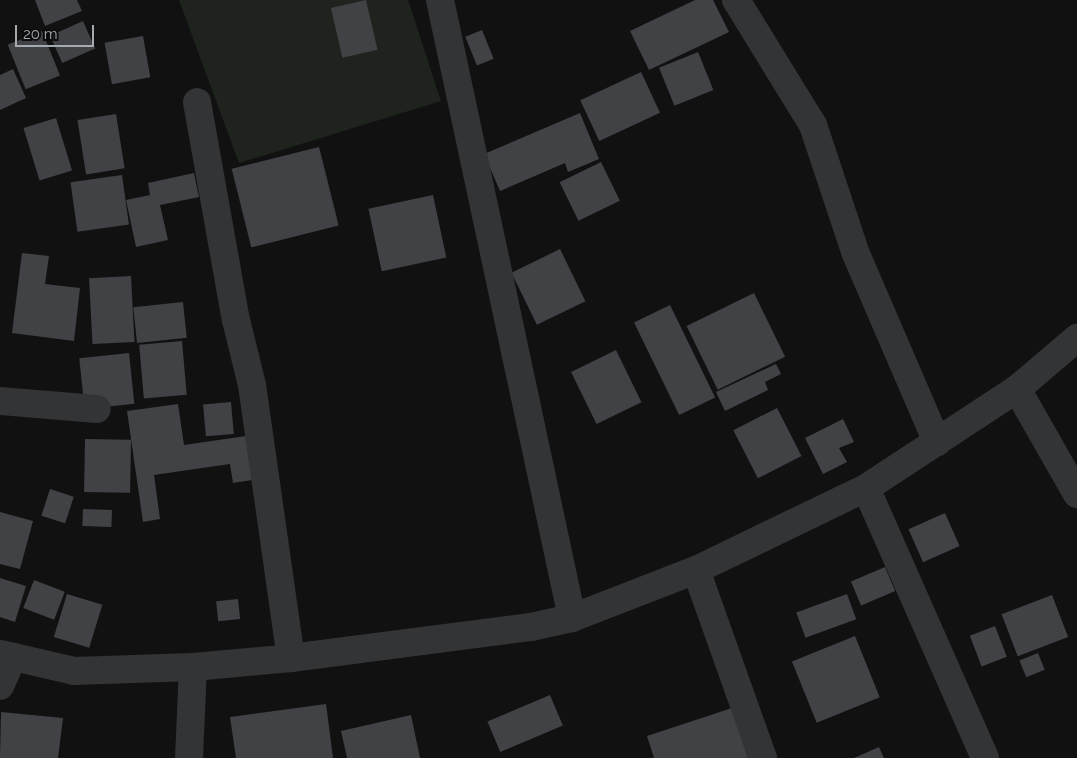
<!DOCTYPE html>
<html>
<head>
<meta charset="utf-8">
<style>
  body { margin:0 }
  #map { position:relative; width:1077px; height:758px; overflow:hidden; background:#111112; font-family:Raleway,sans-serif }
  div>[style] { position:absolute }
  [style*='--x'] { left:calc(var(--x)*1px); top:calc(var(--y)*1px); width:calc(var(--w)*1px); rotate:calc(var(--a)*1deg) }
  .green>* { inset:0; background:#1e241d }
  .building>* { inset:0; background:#404245; transform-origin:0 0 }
  .minor>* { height:28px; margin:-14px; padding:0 14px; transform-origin:14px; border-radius:14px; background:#323436 }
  span { translate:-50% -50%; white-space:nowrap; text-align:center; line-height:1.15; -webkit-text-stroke:5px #0c0c0d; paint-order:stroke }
  .scale { position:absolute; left:15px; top:25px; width:79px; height:22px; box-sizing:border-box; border:2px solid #a3abb1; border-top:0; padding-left:6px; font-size:15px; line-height:18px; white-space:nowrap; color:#a3abb1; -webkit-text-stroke:4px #0c0c0d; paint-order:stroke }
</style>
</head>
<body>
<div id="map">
  <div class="green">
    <div style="clip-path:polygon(179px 0,408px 0,441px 101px,239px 163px)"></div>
  </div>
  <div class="building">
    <div style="clip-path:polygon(35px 0,77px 0,82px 11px,45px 26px)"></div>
    <div style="left:366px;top:0;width:51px;height:36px;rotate:77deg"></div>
    <div style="clip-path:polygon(695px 0,713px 0,729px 32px,649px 70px,630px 31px)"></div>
    <div style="left:83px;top:21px;width:30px;height:36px;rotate:66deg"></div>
    <div style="left:482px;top:30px;width:31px;height:18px;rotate:68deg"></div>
    <div style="left:42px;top:31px;width:48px;height:37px;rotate:68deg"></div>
    <div style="left:143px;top:36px;width:42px;height:39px;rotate:80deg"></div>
    <div style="left:698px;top:52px;width:41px;height:42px;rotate:68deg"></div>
    <div style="clip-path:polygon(13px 69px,26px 98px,0 110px,0 75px)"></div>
    <div style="left:641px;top:72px;width:45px;height:67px;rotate:65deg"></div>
    <div style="clip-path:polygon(580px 113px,599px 159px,568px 172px,565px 163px,500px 191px,484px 154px)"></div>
    <div style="left:116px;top:114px;width:55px;height:39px;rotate:81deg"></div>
    <div style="left:56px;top:118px;width:55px;height:34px;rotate:73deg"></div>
    <div style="left:319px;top:147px;width:81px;height:90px;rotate:76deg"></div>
    <div style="left:601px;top:162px;width:43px;height:46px;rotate:64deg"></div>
    <div style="clip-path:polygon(194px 173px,199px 197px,160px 205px,168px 240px,136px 247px,126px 200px,150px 195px,148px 183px)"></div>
    <div style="left:122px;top:175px;width:50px;height:52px;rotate:82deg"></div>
    <div style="left:433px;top:195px;width:64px;height:66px;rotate:78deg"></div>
    <div style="left:560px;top:249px;width:58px;height:54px;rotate:64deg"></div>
    <div style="clip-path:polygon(22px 253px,49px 256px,45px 284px,80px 288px,74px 341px,12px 333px)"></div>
    <div style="left:131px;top:276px;width:66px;height:42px;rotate:87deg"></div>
    <div style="left:754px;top:293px;width:71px;height:75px;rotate:64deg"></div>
    <div style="left:183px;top:302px;width:36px;height:50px;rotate:84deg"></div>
    <div style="left:670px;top:305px;width:103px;height:40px;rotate:64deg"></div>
    <div style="left:182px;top:341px;width:54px;height:43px;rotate:85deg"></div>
    <div style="left:616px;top:350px;width:58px;height:50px;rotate:64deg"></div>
    <div style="left:129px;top:353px;width:51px;height:50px;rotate:84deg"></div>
    <div style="clip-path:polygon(776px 364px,781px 374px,765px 382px,768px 390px,725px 411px,716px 392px)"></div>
    <div style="left:231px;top:402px;width:32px;height:28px;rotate:85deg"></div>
    <div style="clip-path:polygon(178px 404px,184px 445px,246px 436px,252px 480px,233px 483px,230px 464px,154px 475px,160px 519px,143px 522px,127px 411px)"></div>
    <div style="left:777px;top:408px;width:54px;height:49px;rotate:63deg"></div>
    <div style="clip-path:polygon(843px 419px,854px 442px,839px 448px,847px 462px,823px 474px,805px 438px)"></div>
    <div style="left:85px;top:439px;width:46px;height:53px;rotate:1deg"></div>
    <div style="left:50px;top:489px;width:25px;height:28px;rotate:18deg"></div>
    <div style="left:83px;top:509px;width:29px;height:17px;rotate:2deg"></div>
    <div style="clip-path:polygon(0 512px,33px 521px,20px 569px,0 564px)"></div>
    <div style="left:945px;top:513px;width:36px;height:40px;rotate:66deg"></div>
    <div style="left:885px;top:567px;width:26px;height:37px;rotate:67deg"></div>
    <div style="clip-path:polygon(0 578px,26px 586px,15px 622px,0 617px)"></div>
    <div style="left:34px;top:580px;width:33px;height:30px;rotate:21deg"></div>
    <div style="left:67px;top:594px;width:37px;height:45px;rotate:17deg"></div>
    <div style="left:847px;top:594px;width:27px;height:54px;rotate:70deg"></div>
    <div style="left:1052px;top:595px;width:45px;height:54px;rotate:69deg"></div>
    <div style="left:238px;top:599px;width:20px;height:22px;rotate:84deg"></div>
    <div style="left:995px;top:626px;width:33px;height:27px;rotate:69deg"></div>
    <div style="left:855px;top:636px;width:66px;height:68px;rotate:68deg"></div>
    <div style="left:1038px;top:653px;width:18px;height:20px;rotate:68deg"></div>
    <div style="left:550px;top:695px;width:33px;height:68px;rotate:67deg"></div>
    <div style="clip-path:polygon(326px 704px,333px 758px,236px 758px,230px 717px)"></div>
    <div style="clip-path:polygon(732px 708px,748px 758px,654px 758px,647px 736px)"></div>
    <div style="clip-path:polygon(1px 712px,63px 718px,58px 758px,0 758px)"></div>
    <div style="clip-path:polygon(411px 715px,420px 758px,347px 758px,341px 731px)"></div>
    <div style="clip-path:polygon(879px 747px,884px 758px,854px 758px)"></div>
  </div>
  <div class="minor">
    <div style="--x:440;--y:0;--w:632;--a:77.94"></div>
    <div style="--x:736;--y:0;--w:147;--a:58.4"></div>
    <div style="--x:813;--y:125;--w:136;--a:71.6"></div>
    <div style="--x:856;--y:254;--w:205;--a:66.7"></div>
    <div style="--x:197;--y:102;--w:221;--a:79.9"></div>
    <div style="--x:236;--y:320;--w:67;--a:76.2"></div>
    <div style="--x:252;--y:385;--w:276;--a:81.9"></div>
    <div style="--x:1017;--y:389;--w:121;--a:60.3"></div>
    <div style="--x:0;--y:401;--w:97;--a:4.7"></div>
    <div style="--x:866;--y:488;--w:295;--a:66.2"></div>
    <div style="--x:696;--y:570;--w:200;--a:70.4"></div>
    <div style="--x:0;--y:654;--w:76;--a:12.9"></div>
    <div style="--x:74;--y:671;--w:119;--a:-1.9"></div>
    <div style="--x:193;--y:667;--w:98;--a:-5.2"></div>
    <div style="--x:291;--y:658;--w:242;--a:-7.4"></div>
    <div style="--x:531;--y:627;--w:42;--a:-12.4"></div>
    <div style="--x:572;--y:618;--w:133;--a:-21.2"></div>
    <div style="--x:696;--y:570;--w:189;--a:-25.8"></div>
    <div style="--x:866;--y:488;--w:181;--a:-33.3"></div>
    <div style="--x:1017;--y:389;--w:79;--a:-40.4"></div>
    <div style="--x:0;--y:686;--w:32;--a:-66"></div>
    <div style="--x:189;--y:758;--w:91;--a:-87.5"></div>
  </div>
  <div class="scale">20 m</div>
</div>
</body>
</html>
